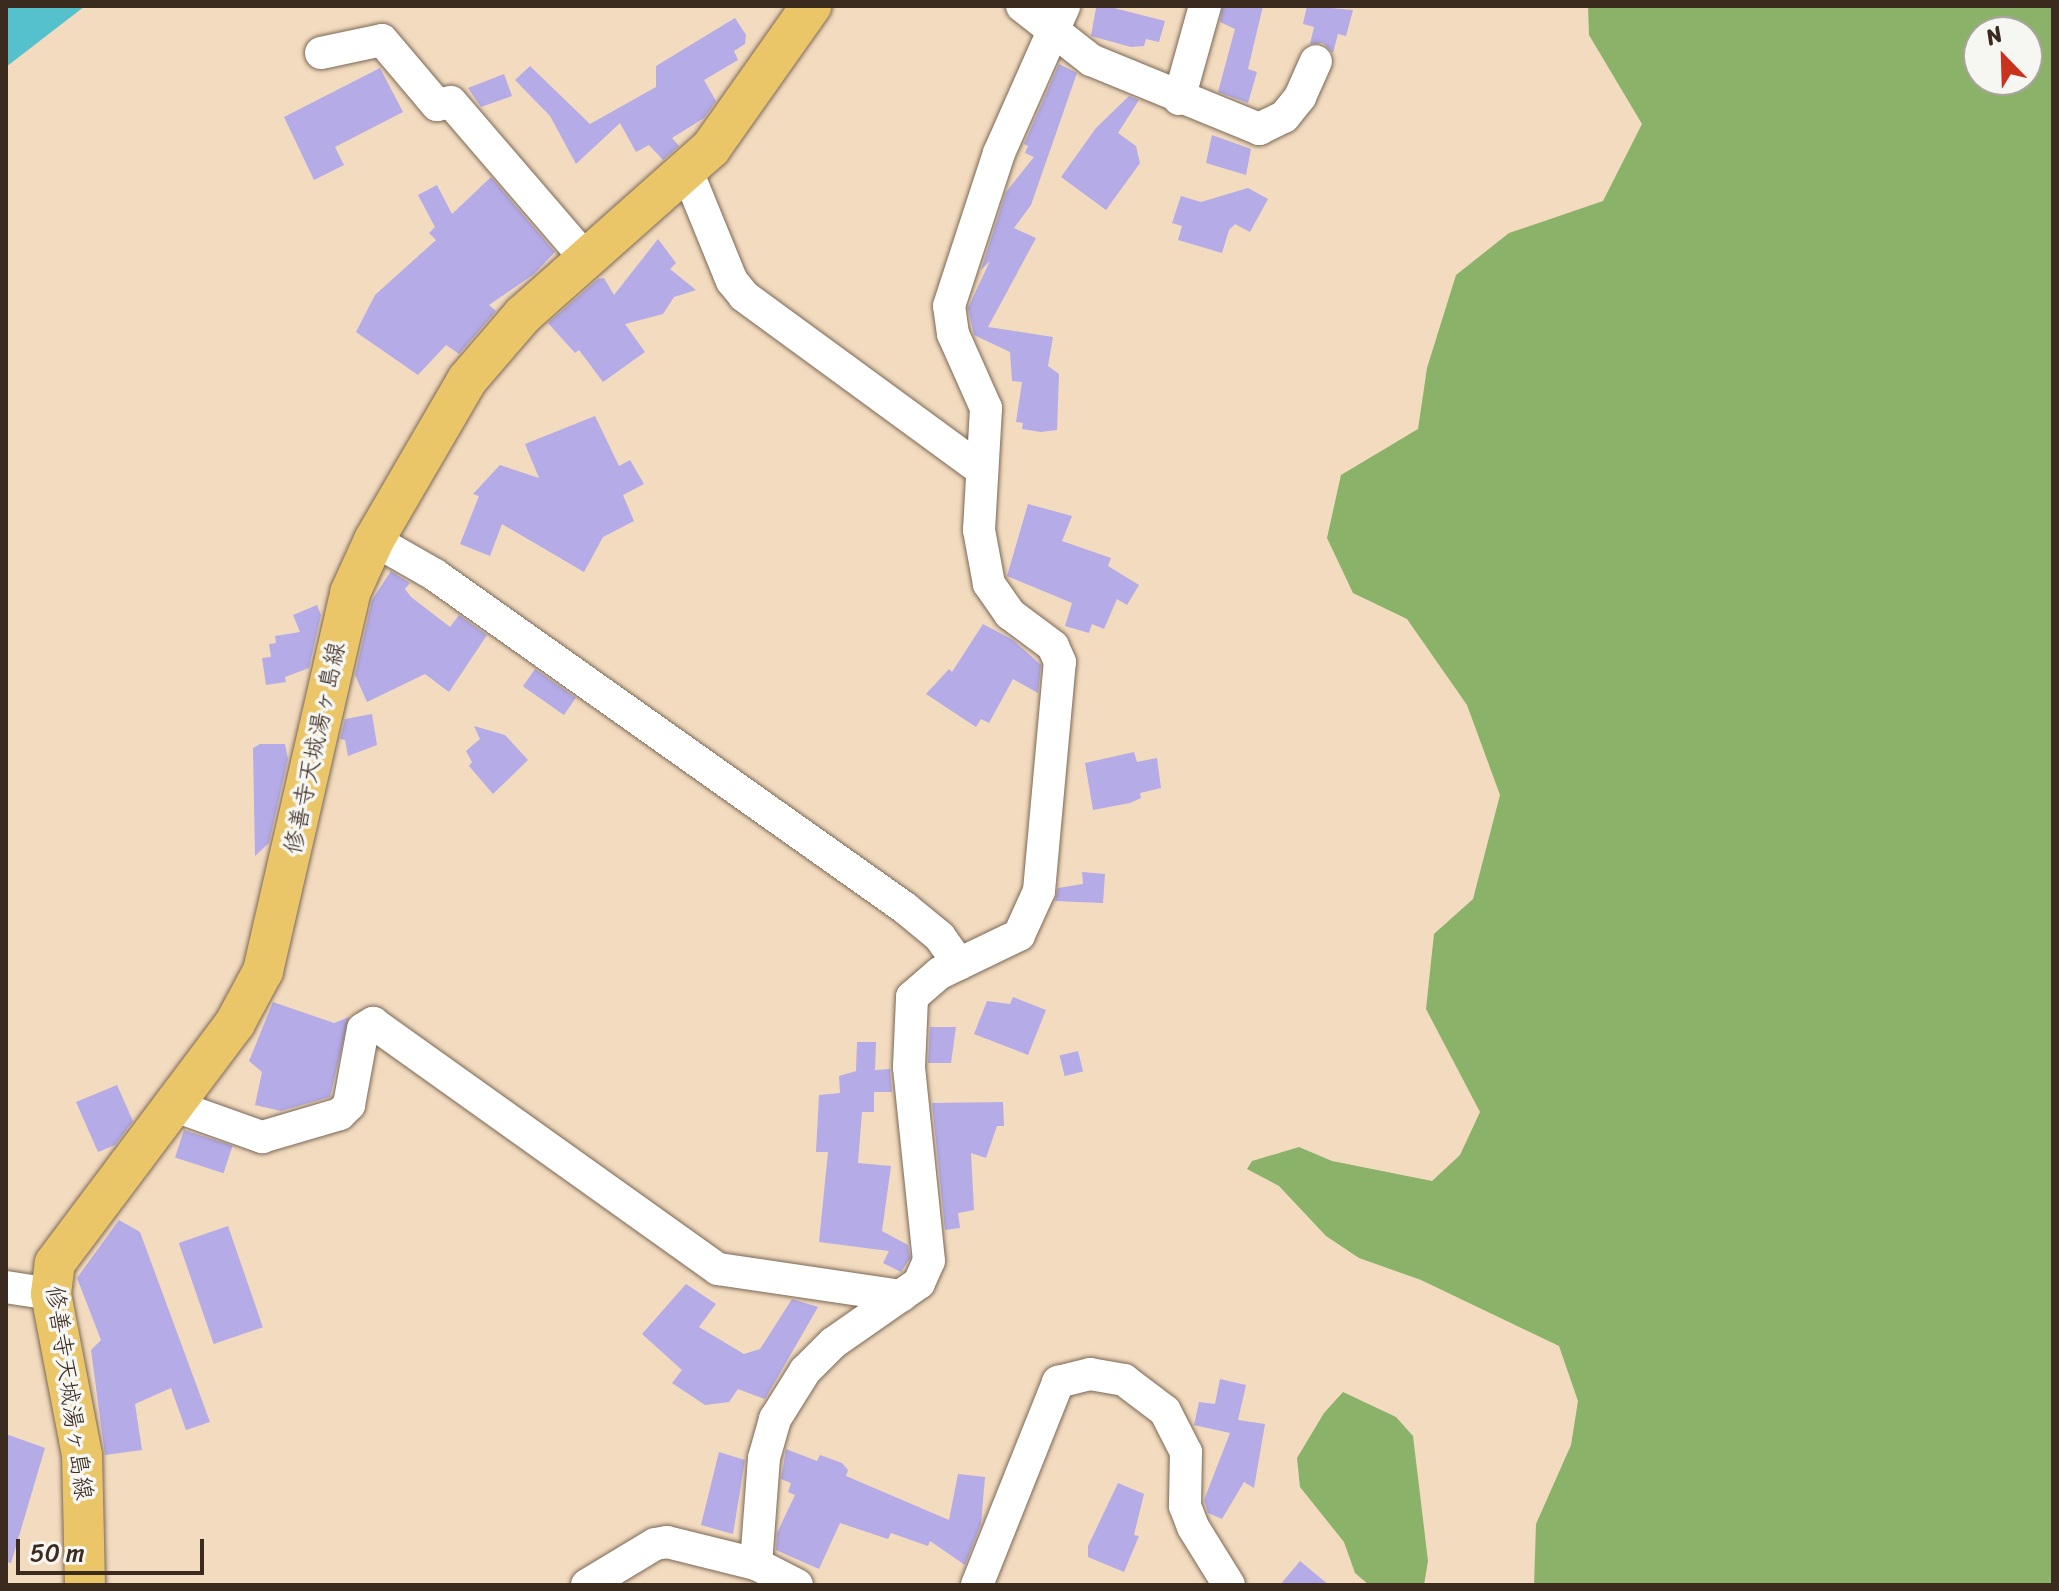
<!DOCTYPE html>
<html>
<head>
<meta charset="utf-8">
<style>
  body { margin:0 }
  #map { position:relative; width:2059px; height:1591px; overflow:hidden; background:#f3dbbf; font-family:Sriracha,"Klee One",sans-serif }
  div>[style] { position:absolute }
  [style*='--x'] { left:calc(var(--x)*1px); top:calc(var(--y)*1px); width:calc(var(--w)*1px); rotate:calc(var(--a)*1deg) }
  .forest>* { inset:0; background:#8ab269 }
  .water>* { inset:0; background:#54c1cd }
  .building>* { inset:0; background:#b4abe7; transform-origin:0 0 }
  .roads { filter:drop-shadow(0 0 2px #7b6856) drop-shadow(0 0 2px #7b6856) }
  .minor>* { height:32px; margin:-16px; padding:0 16px; transform-origin:16px; border-radius:16px; background:#fff }
  .major>* { height:40px; margin:-20px; padding:0 20px; transform-origin:20px; border-radius:20px; background:#ebc669 }
  span { translate:-50% -50%; white-space:nowrap; text-align:center; line-height:1.15; -webkit-text-stroke:7px #f6f6f2; paint-order:stroke }
  .street-label { font-size:24px; color:#3b2a1e }
  .frame { position:absolute; inset:0; border:8px solid #3b2a1e; pointer-events:none }
  .north { position:absolute; left:1963px; top:16px; width:80px; height:80px; box-sizing:border-box; background:#f6f6f2; border:2px solid #aba49d; border-radius:50%; rotate:337deg; font-size:22px; font-weight:700; line-height:32px; text-align:center; color:#3b2a1e }
  .north::after { content:''; display:block; margin:auto; width:28px; height:36px; background:#c8321e; clip-path:polygon(50% 0,100% 100%,50% 72%,0 100%) }
  .scale { position:absolute; left:16px; top:1539px; width:188px; height:36px; box-sizing:border-box; border:4px solid #3b2a1e; border-top:0; padding-left:10px; font-size:24px; line-height:28px; white-space:nowrap; color:#3b2a1e; -webkit-text-stroke:6px #f6f6f2; paint-order:stroke }
</style>
</head>
<body>
<div id="map">
  <div class="forest">
    <div style="clip-path:polygon(evenodd,1588px 6px,2053px 6px,2053px 1585px,1534px 1585px,1536px 1524px,1571px 1445px,1578px 1401px,1559px 1346px,1421px 1280px,1359px 1258px,1326px 1236px,1279px 1186px,1247px 1169px,1252px 1161px,1299px 1147px,1332px 1161px,1432px 1181px,1460px 1155px,1480px 1112px,1426px 1009px,1434px 934px,1473px 899px,1500px 795px,1467px 705px,1407px 619px,1353px 593px,1327px 538px,1341px 475px,1418px 429px,1427px 368px,1456px 275px,1509px 233px,1603px 201px,1642px 124px,1589px 35px,1588px 6px,1979px 32px,2027px 32px,2027px 80px,1979px 80px,1979px 32px)"></div>
    <div style="clip-path:polygon(1343px 1392px,1396px 1417px,1413px 1436px,1428px 1561px,1424px 1585px,1369px 1585px,1355px 1573px,1344px 1542px,1300px 1487px,1297px 1458px,1324px 1413px)"></div>
  </div>
  <div class="water">
    <div style="clip-path:polygon(6px 6px,85px 6px,6px 67px)"></div>
  </div>
  <div class="building">
    <div style="clip-path:polygon(1106px 6px,1165px 21px,1159px 42px,1146px 39px,1144px 46px,1131px 47px,1091px 36px,1096px 8px)"></div>
    <div style="clip-path:polygon(1223px 6px,1263px 6px,1248px 69px,1257px 72px,1248px 103px,1218px 92px,1235px 29px,1220px 22px)"></div>
    <div style="clip-path:polygon(1307px 6px,1353px 10px,1346px 36px,1338px 34px,1333px 53px,1323px 43px,1310px 44px,1314px 27px,1303px 24px)"></div>
    <div style="clip-path:polygon(735px 18px,746px 35px,745px 44px,734px 51px,738px 60px,704px 80px,716px 101px,704px 118px,672px 138px,679px 146px,663px 160px,649px 145px,636px 152px,620px 123px,576px 164px,550px 116px,515px 80px,530px 66px,590px 124px,656px 87px,656px 66px)"></div>
    <div style="clip-path:polygon(1059px 64px,1077px 73px,1031px 205px,1014px 228px,1036px 238px,988px 327px,1053px 337px,1048px 366px,1059px 374px,1057px 430px,1041px 432px,1022px 429px,1023px 423px,1016px 422px,1022px 382px,1012px 381px,1010px 352px,974px 335px,968px 308px,990px 261px,981px 270px,1006px 192px,1034px 157px,1025px 153px,1028px 146px,1024px 144px)"></div>
    <div style="clip-path:polygon(380px 68px,403px 112px,335px 147px,344px 165px,314px 180px,284px 117px)"></div>
    <div style="clip-path:polygon(504px 74px,512px 96px,481px 107px,468px 88px)"></div>
    <div style="clip-path:polygon(1129px 96px,1139px 100px,1118px 133px,1136px 146px,1140px 163px,1106px 210px,1061px 177px,1096px 128px)"></div>
    <div style="clip-path:polygon(1212px 135px,1251px 149px,1246px 175px,1206px 163px)"></div>
    <div style="clip-path:polygon(491px 177px,555px 252px,534px 274px,489px 305px,496px 311px,459px 354px,446px 345px,418px 375px,356px 332px,375px 295px,436px 240px,429px 233px,435px 227px,418px 195px,437px 185px,452px 214px)"></div>
    <div style="clip-path:polygon(1248px 188px,1268px 199px,1250px 232px,1235px 224px,1229px 230px,1222px 253px,1178px 240px,1182px 226px,1172px 223px,1181px 196px,1201px 202px)"></div>
    <div style="clip-path:polygon(658px 239px,676px 263px,670px 269px,696px 290px,674px 297px,663px 314px,625px 324px,645px 352px,603px 382px,579px 350px,575px 353px,548px 323px,598px 279px,604px 278px,614px 295px)"></div>
    <div style="clip-path:polygon(595px 416px,619px 466px,630px 460px,644px 484px,623px 495px,634px 521px,603px 537px,584px 572px,502px 524px,490px 556px,460px 544px,479px 496px,473px 494px,500px 465px,539px 478px,525px 444px)"></div>
    <div style="clip-path:polygon(1028px 504px,1072px 516px,1062px 541px,1111px 558px,1108px 566px,1139px 585px,1127px 605px,1117px 599px,1104px 629px,1092px 624px,1089px 633px,1065px 626px,1072px 603px,1007px 576px)"></div>
    <div style="clip-path:polygon(391px 571px,410px 583px,405px 589px,411px 597px,450px 627px,459px 615px,487px 635px,449px 692px,425px 674px,367px 702px,355px 675px,372px 600px)"></div>
    <div style="clip-path:polygon(317px 605px,321px 615px,309px 668px,285px 677px,286px 682px,266px 685px,262px 658px,271px 657px,269px 644px,276px 643px,275px 636px,300px 632px,293px 615px)"></div>
    <div style="clip-path:polygon(983px 624px,1013px 640px,1041px 665px,1038px 693px,1013px 679px,989px 723px,981px 719px,976px 727px,926px 694px,949px 669px,952px 672px)"></div>
    <div style="left:535px;top:669px;width:50px;height:21px;rotate:35deg"></div>
    <div style="clip-path:polygon(372px 714px,377px 745px,348px 756px,345px 740px,340px 739px,345px 719px)"></div>
    <div style="clip-path:polygon(474px 726px,505px 735px,528px 760px,493px 794px,469px 766px,472px 762px,466px 751px,480px 739px)"></div>
    <div style="clip-path:polygon(260px 744px,285px 744px,288px 759px,269px 843px,255px 856px,253px 748px)"></div>
    <div style="clip-path:polygon(1134px 752px,1137px 762px,1157px 758px,1161px 788px,1140px 793px,1141px 798px,1130px 803px,1093px 810px,1085px 763px)"></div>
    <div style="clip-path:polygon(1082px 872px,1105px 874px,1103px 903px,1055px 901px,1058px 888px,1083px 884px)"></div>
    <div style="clip-path:polygon(1013px 997px,1046px 1010px,1028px 1055px,974px 1034px,987px 1001px,1010px 1004px)"></div>
    <div style="clip-path:polygon(273px 1002px,334px 1023px,349px 1017px,330px 1097px,281px 1111px,255px 1105px,262px 1072px,249px 1061px)"></div>
    <div style="clip-path:polygon(930px 1027px,956px 1027px,951px 1063px,928px 1063px)"></div>
    <div style="clip-path:polygon(857px 1042px,876px 1042px,875px 1070px,890px 1069px,892px 1092px,874px 1092px,874px 1112px,862px 1112px,858px 1163px,891px 1166px,882px 1231px,908px 1245px,910px 1258px,901px 1272px,883px 1263px,889px 1251px,819px 1242px,828px 1152px,816px 1152px,819px 1095px,840px 1093px,839px 1076px,856px 1071px)"></div>
    <div style="left:1078px;top:1051px;width:21px;height:19px;rotate:76deg"></div>
    <div style="clip-path:polygon(117px 1085px,133px 1121px,115px 1145px,98px 1152px,76px 1102px)"></div>
    <div style="clip-path:polygon(1003px 1102px,1004px 1126px,997px 1126px,986px 1158px,971px 1153px,974px 1210px,958px 1213px,960px 1228px,945px 1230px,932px 1103px)"></div>
    <div style="left:184px;top:1130px;width:51px;height:29px;rotate:18deg"></div>
    <div style="clip-path:polygon(119px 1220px,140px 1232px,210px 1422px,186px 1430px,171px 1388px,135px 1404px,142px 1450px,105px 1455px,91px 1350px,101px 1340px,77px 1278px)"></div>
    <div style="left:228px;top:1226px;width:107px;height:52px;rotate:71deg"></div>
    <div style="clip-path:polygon(686px 1284px,716px 1304px,699px 1327px,744px 1354px,760px 1349px,792px 1299px,818px 1307px,765px 1399px,738px 1389px,729px 1402px,705px 1405px,672px 1383px,682px 1370px,642px 1334px)"></div>
    <div style="clip-path:polygon(1220px 1379px,1246px 1385px,1238px 1420px,1265px 1424px,1254px 1488px,1244px 1482px,1222px 1519px,1208px 1513px,1204px 1500px,1230px 1433px,1194px 1425px,1199px 1402px,1215px 1404px)"></div>
    <div style="clip-path:polygon(6px 1434px,45px 1448px,11px 1563px,6px 1562px)"></div>
    <div style="clip-path:polygon(786px 1449px,817px 1461px,820px 1455px,842px 1463px,848px 1470px,846px 1476px,949px 1520px,958px 1474px,985px 1477px,981px 1524px,965px 1565px,930px 1541px,928px 1546px,891px 1533px,888px 1539px,840px 1523px,819px 1569px,776px 1550px,777px 1533px,795px 1495px,788px 1492px,791px 1483px,781px 1479px)"></div>
    <div style="clip-path:polygon(719px 1452px,745px 1460px,733px 1534px,701px 1525px)"></div>
    <div style="clip-path:polygon(1118px 1483px,1144px 1494px,1134px 1535px,1139px 1536px,1124px 1572px,1088px 1557px,1088px 1546px)"></div>
    <div style="clip-path:polygon(1300px 1561px,1329px 1585px,1280px 1585px)"></div>
  </div>
  <div class="roads">
    <div class="minor">
      <div style="--x:1022;--y:6;--w:88;--a:38"></div>
      <div style="--x:1091;--y:60;--w:182;--a:22.3"></div>
      <div style="--x:1259;--y:129;--w:28;--a:-26"></div>
      <div style="--x:1284;--y:117;--w:26;--a:-51"></div>
      <div style="--x:1300;--y:97;--w:39;--a:-66"></div>
      <div style="--x:321;--y:53;--w:62;--a:-12"></div>
      <div style="--x:382;--y:40;--w:85;--a:49.8"></div>
      <div style="--x:437;--y:105;--w:14;--a:-12"></div>
      <div style="--x:451;--y:102;--w:208;--a:49.3"></div>
      <div style="--x:1179;--y:99;--w:97;--a:-74.4"></div>
      <div style="--x:687;--y:171;--w:119;--a:67.8"></div>
      <div style="--x:732;--y:281;--w:19;--a:51"></div>
      <div style="--x:744;--y:296;--w:295;--a:36.2"></div>
      <div style="--x:374;--y:540;--w:70;--a:29.8"></div>
      <div style="--x:435;--y:575;--w:576;--a:35.32"></div>
      <div style="--x:905;--y:908;--w:45;--a:39.6"></div>
      <div style="--x:940;--y:937;--w:33;--a:55"></div>
      <div style="--x:172;--y:1105;--w:96;--a:19.6"></div>
      <div style="--x:262;--y:1137;--w:81;--a:-16.4"></div>
      <div style="--x:340;--y:1114;--w:13;--a:-45"></div>
      <div style="--x:349;--y:1105;--w:77;--a:-79.6"></div>
      <div style="--x:363;--y:1029;--w:12;--a:-31"></div>
      <div style="--x:373;--y:1023;--w:424;--a:35.5"></div>
      <div style="--x:718;--y:1269;--w:185;--a:8.4"></div>
      <div style="--x:6;--y:1287;--w:46;--a:8.8"></div>
      <div style="--x:756;--y:1564;--w:106;--a:-85.7"></div>
      <div style="--x:764;--y:1458;--w:41;--a:-74.2"></div>
      <div style="--x:775;--y:1419;--w:57;--a:-58"></div>
      <div style="--x:805;--y:1371;--w:40;--a:-45"></div>
      <div style="--x:833;--y:1343;--w:105;--a:-34.9"></div>
      <div style="--x:919;--y:1283;--w:24;--a:-66"></div>
      <div style="--x:929;--y:1261;--w:195;--a:-95.9"></div>
      <div style="--x:909;--y:1067;--w:70;--a:-87.5"></div>
      <div style="--x:912;--y:997;--w:37;--a:-41"></div>
      <div style="--x:940;--y:973;--w:88;--a:-25.7"></div>
      <div style="--x:1019;--y:935;--w:48;--a:-65.6"></div>
      <div style="--x:1039;--y:891;--w:230;--a:-84.8"></div>
      <div style="--x:1060;--y:662;--w:17;--a:-114"></div>
      <div style="--x:1053;--y:646;--w:54;--a:-143.3"></div>
      <div style="--x:1010;--y:614;--w:37;--a:-125"></div>
      <div style="--x:989;--y:584;--w:55;--a:-100.5"></div>
      <div style="--x:979;--y:530;--w:122;--a:-86.7"></div>
      <div style="--x:986;--y:408;--w:81;--a:-114"></div>
      <div style="--x:953;--y:334;--w:28;--a:-98"></div>
      <div style="--x:949;--y:306;--w:161;--a:-71.9"></div>
      <div style="--x:999;--y:153;--w:161;--a:-66.1"></div>
      <div style="--x:587;--y:1585;--w:79;--a:-31.1"></div>
      <div style="--x:655;--y:1544;--w:12;--a:-9"></div>
      <div style="--x:667;--y:1542;--w:92;--a:13.9"></div>
      <div style="--x:756;--y:1564;--w:46;--a:27.1"></div>
      <div style="--x:977;--y:1585;--w:219;--a:-68.2"></div>
      <div style="--x:1058;--y:1382;--w:33;--a:-14"></div>
      <div style="--x:1090;--y:1374;--w:35;--a:10"></div>
      <div style="--x:1124;--y:1380;--w:51;--a:37.1"></div>
      <div style="--x:1165;--y:1411;--w:46;--a:62.9"></div>
      <div style="--x:1186;--y:1452;--w:54;--a:91.1"></div>
      <div style="--x:1185;--y:1506;--w:22;--a:69"></div>
      <div style="--x:1193;--y:1527;--w:68;--a:58.2"></div>
    </div>
    <div class="major">
      <div style="--x:85;--y:1585;--w:130;--a:-91.3"></div>
      <div style="--x:82;--y:1455;--w:164;--a:-100.9"></div>
      <div style="--x:51;--y:1294;--w:31;--a:-83"></div>
      <div style="--x:55;--y:1263;--w:300;--a:-53.1"></div>
      <div style="--x:235;--y:1023;--w:59;--a:-61.7"></div>
      <div style="--x:263;--y:971;--w:388;--a:-77"></div>
      <div style="--x:350;--y:593;--w:58;--a:-65.6"></div>
      <div style="--x:374;--y:540;--w:185;--a:-59.8"></div>
      <div style="--x:467;--y:380;--w:86;--a:-49.3"></div>
      <div style="--x:523;--y:315;--w:251;--a:-41.6"></div>
      <div style="--x:711;--y:148;--w:174;--a:-54.8"></div>
    </div>
  </div>
  <div class="street-label">
    <span style="left:315px;top:748px;rotate:-78deg">修善寺天城湯ヶ島線</span>
    <span style="left:69px;top:1393px;rotate:82deg">修善寺天城湯ヶ島線</span>
  </div>
  <div class="frame"></div>
  <div class="north">N</div>
  <div class="scale">50 m</div>
</div>
</body>
</html>
